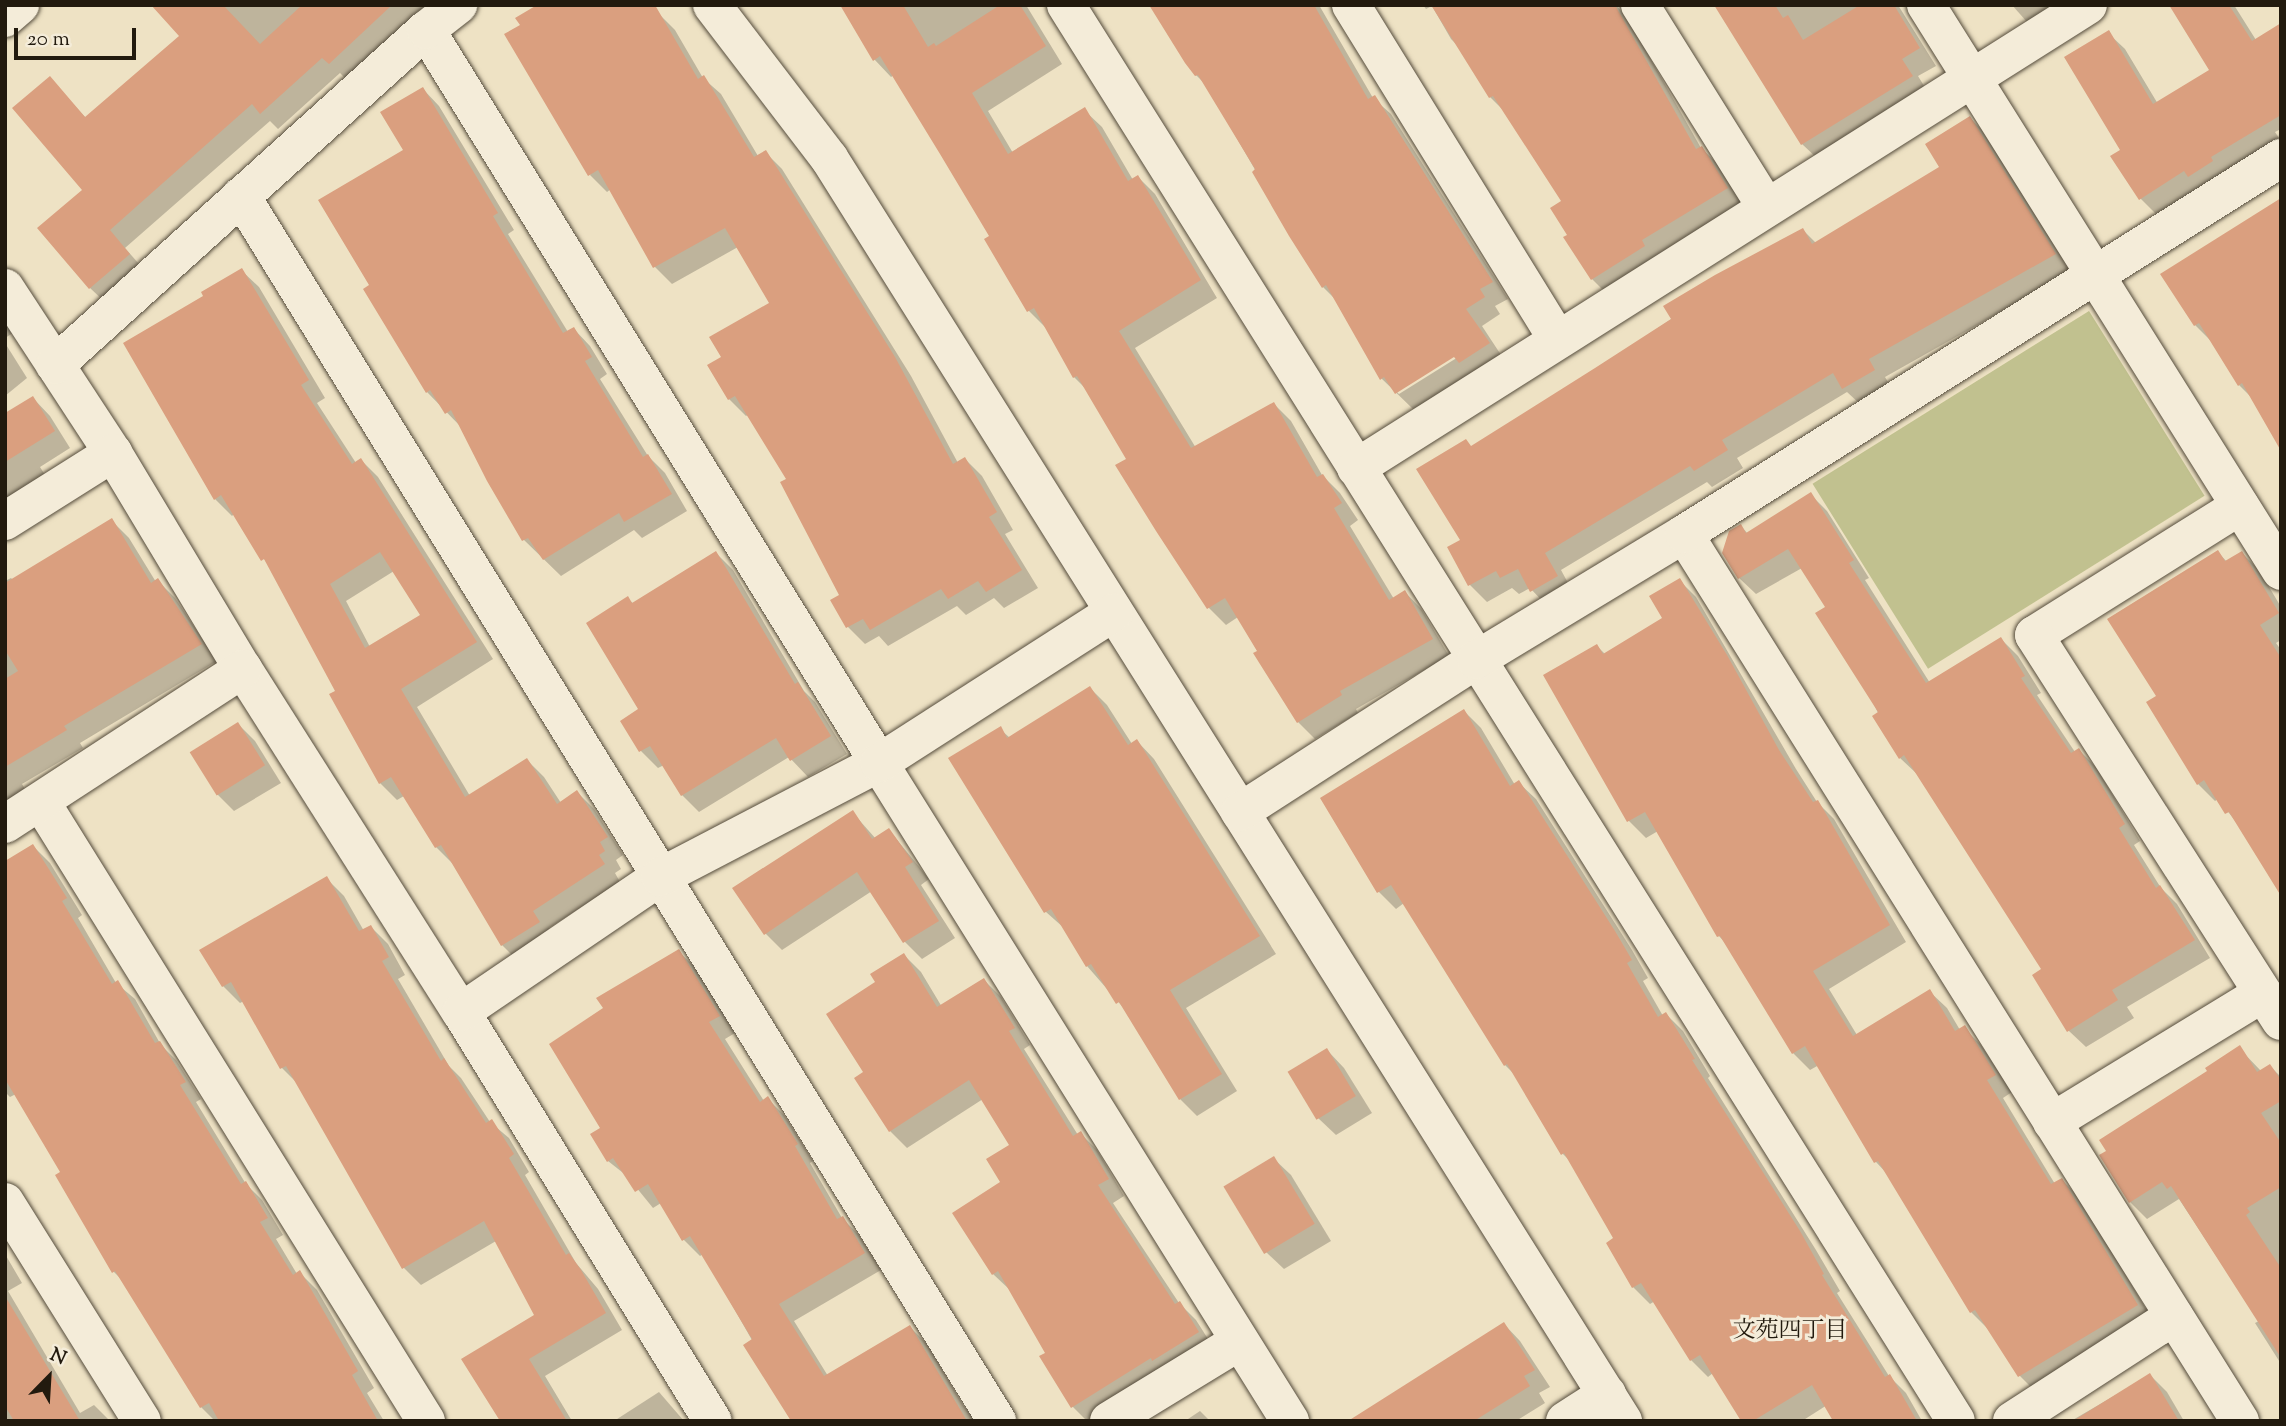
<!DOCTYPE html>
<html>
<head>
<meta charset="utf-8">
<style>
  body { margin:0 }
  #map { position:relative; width:2286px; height:1426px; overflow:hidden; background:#eee2c4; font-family:"Sorts Mill Goudy","Noto Serif JP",serif }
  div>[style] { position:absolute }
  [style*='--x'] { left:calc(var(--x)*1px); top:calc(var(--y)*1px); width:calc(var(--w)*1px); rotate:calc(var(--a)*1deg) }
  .green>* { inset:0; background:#c1c18f; transform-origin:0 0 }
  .shadow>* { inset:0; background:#0003 }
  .building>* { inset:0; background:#da9f7f; transform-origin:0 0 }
  .roads { filter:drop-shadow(0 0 2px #554c3c) drop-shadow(0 0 2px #554c3c) }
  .minor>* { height:38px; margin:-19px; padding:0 19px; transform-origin:19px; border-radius:19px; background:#f4ecd9 }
  .tertiary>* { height:38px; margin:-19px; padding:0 19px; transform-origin:19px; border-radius:19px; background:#f4ecd9 }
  span { translate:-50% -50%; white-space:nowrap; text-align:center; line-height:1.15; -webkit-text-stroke:6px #f4ecd9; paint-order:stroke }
  .neighbourhood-label { font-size:23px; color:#221a0e }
  .frame { position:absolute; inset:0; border:7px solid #221a0e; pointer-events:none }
  .north { position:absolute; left:14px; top:1342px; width:70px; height:70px; -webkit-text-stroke:5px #f4ecd9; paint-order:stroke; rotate:24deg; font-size:19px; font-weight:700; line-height:28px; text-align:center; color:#221a0e }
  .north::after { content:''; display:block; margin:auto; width:24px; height:32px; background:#221a0e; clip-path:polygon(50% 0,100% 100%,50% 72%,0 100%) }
  .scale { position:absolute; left:14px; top:28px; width:122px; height:32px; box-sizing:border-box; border:4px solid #221a0e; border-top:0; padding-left:9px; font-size:21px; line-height:24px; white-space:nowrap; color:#221a0e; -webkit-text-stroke:5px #f4ecd9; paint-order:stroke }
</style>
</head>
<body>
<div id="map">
  <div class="green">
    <div style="left:2089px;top:311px;width:218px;height:326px;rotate:58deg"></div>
  </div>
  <div class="shadow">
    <div style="clip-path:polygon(167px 5px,432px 5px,347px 80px,340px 73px,278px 129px,270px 121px,125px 248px,146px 272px,107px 304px,90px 288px,85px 190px,49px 78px,86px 118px,182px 36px)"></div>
    <div style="clip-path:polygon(842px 5px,1026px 5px,1062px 64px,988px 111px,1013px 153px,1084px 110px,1102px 127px,1133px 180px,1138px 177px,1155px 194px,1217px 298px,1135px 348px,1196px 448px,1274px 404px,1291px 421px,1322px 475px,1340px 493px,1358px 520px,1350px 526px,1394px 599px,1405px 592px,1422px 610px,1449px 656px,1356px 709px,1358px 713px,1315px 739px,1298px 722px,1238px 617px,1226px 625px,1209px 608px,1129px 459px,1086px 389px,1074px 377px,1046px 328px,1029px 311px,986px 240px,992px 237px,894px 75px,891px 77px,874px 59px)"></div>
    <div style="clip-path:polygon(evenodd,1151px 5px,1319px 5px,1373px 98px,1391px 114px,1508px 299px,1495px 306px,1500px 314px,1482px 326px,1505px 361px,1413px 409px,1382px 379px,1336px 300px,1323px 287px,1206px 85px,1196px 75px,1151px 5px,1461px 351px,1463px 354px,1399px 394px,1396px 391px,1461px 351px)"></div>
    <div style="clip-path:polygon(1423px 5px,1616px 5px,1628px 19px,1701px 148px,1719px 165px,1744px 205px,1609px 296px,1592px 279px,1570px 235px,1564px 202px,1507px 114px,1490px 97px,1460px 48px,1451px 39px,1432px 6px,1426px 9px)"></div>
    <div style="clip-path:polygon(1715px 5px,1898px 5px,1936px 66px,1918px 76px,1929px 94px,1820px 161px,1802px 144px)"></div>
    <div style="clip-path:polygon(2012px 5px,2073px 5px,2034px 30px)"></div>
    <div style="clip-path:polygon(2171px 5px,2234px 5px,2256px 40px,2281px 25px,2281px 129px,2275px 132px,2281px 141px,2157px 215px,2140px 198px,2122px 150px,2108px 33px,2125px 49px,2158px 104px,2212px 71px)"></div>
    <div style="clip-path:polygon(658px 13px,675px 30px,703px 78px,721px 94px,758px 156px,765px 152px,782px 169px,911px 376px,958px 463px,965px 459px,982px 476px,1013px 530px,1005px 534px,1038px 588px,1004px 608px,994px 598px,966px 615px,957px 606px,888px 646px,879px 636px,865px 644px,848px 627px,832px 601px,841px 596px,788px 479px,749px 414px,746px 416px,729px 399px,771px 303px,738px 247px,672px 284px,655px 267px,611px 189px,607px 192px,590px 175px)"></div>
    <div style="clip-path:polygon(423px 89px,439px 106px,514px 230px,508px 234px,568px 332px,574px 329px,590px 346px,607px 374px,600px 379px,648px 456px,665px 473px,687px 511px,642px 538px,634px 530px,561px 576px,524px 540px,462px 428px,427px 392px,372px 286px)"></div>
    <div style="clip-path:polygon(1970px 118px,1987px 135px,2071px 272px,1885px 377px,1891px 387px,1861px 405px,1847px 392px,1737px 458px,1743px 468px,1712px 487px,1707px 482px,1561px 570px,1574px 594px,1549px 608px,1530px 588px,1519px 594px,1512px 588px,1487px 602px,1470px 585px,1462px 541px,1472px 447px,1596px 370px,1803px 230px,1816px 243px,1942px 167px)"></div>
    <div style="clip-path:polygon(2281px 199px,2253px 399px,2239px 385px,2212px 342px,2195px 325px)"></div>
    <div style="clip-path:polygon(evenodd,241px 270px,259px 287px,325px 398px,317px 403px,356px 463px,361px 460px,378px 477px,493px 659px,417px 707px,470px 796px,527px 760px,544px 777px,561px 803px,577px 792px,594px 809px,623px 855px,616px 860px,621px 869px,615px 873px,620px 882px,549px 928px,556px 940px,519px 962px,502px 945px,453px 864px,436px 847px,404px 796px,397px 800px,380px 783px,331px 695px,337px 691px,271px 569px,234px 514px,232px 516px,215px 499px,206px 296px,241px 270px,394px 571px,423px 615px,370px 647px,346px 601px,394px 571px)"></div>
    <div style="clip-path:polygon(5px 319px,13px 333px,5px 338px)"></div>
    <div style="clip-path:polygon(5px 343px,27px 378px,5px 396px)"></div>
    <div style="clip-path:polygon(33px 398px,50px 416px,70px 448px,40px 467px,47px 478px,5px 504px,5px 415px)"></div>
    <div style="clip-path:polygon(1810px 494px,1827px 511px,1869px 578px,1865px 580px,1930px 683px,2001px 639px,2018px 656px,2041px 693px,2037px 695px,2075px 752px,2079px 750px,2096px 767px,2140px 841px,2134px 845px,2161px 888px,2177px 904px,2210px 958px,2127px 1007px,2134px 1018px,2086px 1047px,2069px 1031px,2044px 969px,1917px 774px,1900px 758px,1827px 608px,1802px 568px,1756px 594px,1739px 578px,1741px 526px,1748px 534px)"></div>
    <div style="clip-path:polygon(112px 521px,129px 538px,156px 582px,158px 581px,175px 598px,217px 661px,80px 743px,83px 748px,22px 784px,25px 789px,5px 801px,5px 581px,11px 578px,13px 580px)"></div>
    <div style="clip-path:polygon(2218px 552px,2227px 562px,2242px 553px,2259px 570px,2281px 607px,2281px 640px,2276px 643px,2281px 650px,2281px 893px,2240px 827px,2218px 799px,2215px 801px,2198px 784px,2158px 696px)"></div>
    <div style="clip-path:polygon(716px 553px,733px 570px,804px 691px,815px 702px,847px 754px,808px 777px,789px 757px,699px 812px,682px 795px,664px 765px,658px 768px,641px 751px,622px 721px,641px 710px,628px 599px,634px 604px)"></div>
    <div style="clip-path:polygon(1679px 580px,1696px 597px,1796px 769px,1817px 802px,1834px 819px,1906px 942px,1829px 989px,1857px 1035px,1929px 991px,1947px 1008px,1960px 1030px,1964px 1028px,1981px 1045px,2012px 1092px,2003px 1098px,2055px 1184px,2062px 1180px,2079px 1197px,2154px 1322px,2037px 1393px,2020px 1376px,1988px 1329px,1971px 1312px,1890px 1177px,1876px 1162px,1819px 1065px,1810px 1070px,1793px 1053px,1727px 945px,1719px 936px,1658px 831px,1646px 838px,1629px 821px,1545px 676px,1597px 646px,1606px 655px,1665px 619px)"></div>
    <div style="clip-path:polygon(1090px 688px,1107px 705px,1132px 744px,1137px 741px,1154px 759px,1276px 954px,1186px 1008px,1237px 1091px,1197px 1116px,1180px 1099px,1128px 1013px,1087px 966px,1064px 928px,1046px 912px,1000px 729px,1010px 738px)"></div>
    <div style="clip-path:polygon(1464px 711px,1481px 728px,1515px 785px,1519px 783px,1536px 799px,1632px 950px,1648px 978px,1643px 981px,1663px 1016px,1666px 1014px,1683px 1031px,1710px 1076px,1708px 1078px,1816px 1250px,1840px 1291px,1837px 1293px,1889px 1376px,1906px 1393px,1922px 1421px,1865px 1421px,1846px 1393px,1802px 1421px,1743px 1421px,1713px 1373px,1708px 1377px,1691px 1360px,1655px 1301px,1650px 1304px,1633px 1287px,1616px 1239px,1572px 1163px,1562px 1153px,1516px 1076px,1505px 1065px,1404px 903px,1396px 909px,1379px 892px,1322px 799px)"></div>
    <div style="clip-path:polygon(238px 724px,255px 741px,281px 783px,234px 811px,217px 794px)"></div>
    <div style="clip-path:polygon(853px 813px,876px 839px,889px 830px,929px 879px,921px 885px,955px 938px,922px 959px,905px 942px,872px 891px,782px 950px,765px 933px)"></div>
    <div style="clip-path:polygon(33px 846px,50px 863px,82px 915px,78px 918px,116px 983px,135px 999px,161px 1045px,176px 1060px,201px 1099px,196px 1102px,246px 1184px,262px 1200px,283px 1235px,276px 1239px,297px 1274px,300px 1273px,317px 1290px,374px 1388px,367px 1393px,384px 1421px,215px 1421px,201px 1407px,125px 1283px,113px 1271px,63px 1173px,16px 1094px,10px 1097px,5px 1092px,5px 862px)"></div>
    <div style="clip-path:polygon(327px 879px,344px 896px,364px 931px,371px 927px,388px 944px,405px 975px,398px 979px,449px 1066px,461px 1078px,490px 1122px,509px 1138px,529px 1172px,525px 1175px,576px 1263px,598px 1289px,622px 1330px,545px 1376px,572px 1421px,509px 1421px,536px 1316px,496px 1241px,421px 1285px,404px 1268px,299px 1085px,282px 1068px,244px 1001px,240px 1003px,223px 986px)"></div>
    <div style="clip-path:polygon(678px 951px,695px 967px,735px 1033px,725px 1039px,764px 1101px,768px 1099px,784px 1115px,813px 1161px,810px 1163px,842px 1218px,859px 1235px,881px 1270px,794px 1321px,828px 1376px,910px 1327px,927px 1344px,963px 1405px,976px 1421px,798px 1421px,703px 1254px,700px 1256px,683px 1239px,661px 1203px,653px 1208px,627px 1176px,608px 1161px,602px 1129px,606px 1009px)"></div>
    <div style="clip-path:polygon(904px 955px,921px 972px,942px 1007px,984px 980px,1001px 997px,1030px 1045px,1024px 1049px,1078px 1135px,1080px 1133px,1097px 1150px,1124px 1196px,1113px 1203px,1179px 1303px,1196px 1320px,1215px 1350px,1094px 1421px,1087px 1421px,1073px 1407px,1047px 1353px,1010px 1290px,993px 1274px,1003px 1183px,1012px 1145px,983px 1099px,907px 1148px,890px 1131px,866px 1072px,878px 982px)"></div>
    <div style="clip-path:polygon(2239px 1048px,2261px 1071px,2270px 1066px,2281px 1077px,2281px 1364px,2255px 1323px,2259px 1321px,2179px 1199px,2147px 1219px,2130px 1202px,2209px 1072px)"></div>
    <div style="clip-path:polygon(1327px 1050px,1344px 1068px,1372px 1113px,1336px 1135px,1318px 1118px,1291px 1072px)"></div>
    <div style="clip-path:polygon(1273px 1158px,1291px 1175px,1331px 1241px,1284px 1269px,1266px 1252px,1226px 1187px)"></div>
    <div style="clip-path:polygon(5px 1254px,22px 1283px,8px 1291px,80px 1413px,94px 1405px,110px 1421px,5px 1421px)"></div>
    <div style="clip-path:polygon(1504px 1324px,1520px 1341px,1550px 1387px,1539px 1393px,1545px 1403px,1516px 1421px,1379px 1421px)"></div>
    <div style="clip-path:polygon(2150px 1375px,2167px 1392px,2184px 1421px,2071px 1421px)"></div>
    <div style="clip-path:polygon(659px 1392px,684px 1421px,614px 1421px)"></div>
    <div style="clip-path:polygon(1200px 1411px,1210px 1421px,1185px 1421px)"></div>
  </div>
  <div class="building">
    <div style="clip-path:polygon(151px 5px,223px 5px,260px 44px,302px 5px,392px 5px,329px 64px,322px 58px,260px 114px,252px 104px,110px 230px,130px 254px,89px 289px,37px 228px,82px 190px,12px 108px,50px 76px,85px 117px,179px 36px)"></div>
    <div style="clip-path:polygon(537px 5px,655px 5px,698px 79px,704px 75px,754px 157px,766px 150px,895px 357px,953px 464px,965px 457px,997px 512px,989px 517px,1022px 570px,986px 592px,978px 581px,948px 599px,941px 589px,870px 630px,863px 619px,846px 628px,830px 600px,839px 595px,780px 482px,786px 479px,735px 396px,728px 400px,707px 365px,721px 357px,709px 337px,769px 303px,725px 228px,653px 268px,598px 170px,588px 176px,504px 34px,520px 25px,515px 18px)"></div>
    <div style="clip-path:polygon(840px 5px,903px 5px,928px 47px,934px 43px,936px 46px,1000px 5px,1020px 5px,1046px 46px,972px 93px,1008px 154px,1085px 107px,1128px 181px,1138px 175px,1161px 213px,1201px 280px,1119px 331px,1191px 448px,1274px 402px,1317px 477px,1323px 474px,1342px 503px,1334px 508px,1389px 600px,1405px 590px,1433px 639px,1340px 691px,1342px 695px,1297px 723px,1253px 653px,1257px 651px,1225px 598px,1207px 609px,1156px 531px,1115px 465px,1126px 459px,1077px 376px,1073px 378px,1034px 308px,1027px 312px,984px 239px,989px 236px,940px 154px,880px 56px,873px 61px)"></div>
    <div style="clip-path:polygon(1149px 5px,1314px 5px,1368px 99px,1375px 95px,1493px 282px,1480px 289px,1485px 297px,1466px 309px,1490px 343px,1459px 363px,1454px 357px,1395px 394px,1384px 377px,1380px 380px,1326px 285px,1322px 288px,1289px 236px,1252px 172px,1255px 169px,1198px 75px,1195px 76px,1185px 63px)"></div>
    <div style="clip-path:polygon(1431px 5px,1615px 5px,1696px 149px,1702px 146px,1728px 188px,1642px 240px,1645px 246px,1591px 280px,1563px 237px,1567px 235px,1550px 208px,1561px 201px,1493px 96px,1489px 98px)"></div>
    <div style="clip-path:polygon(1714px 5px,1775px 5px,1783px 18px,1788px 15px,1803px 40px,1860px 5px,1894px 5px,1920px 48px,1902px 59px,1913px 76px,1801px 145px)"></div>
    <div style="clip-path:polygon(2169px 5px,2229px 5px,2252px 41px,2281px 23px,2281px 115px,2211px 157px,2213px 161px,2188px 177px,2184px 171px,2139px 200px,2110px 156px,2120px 150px,2064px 57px,2109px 30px,2153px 104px,2209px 70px)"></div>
    <div style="clip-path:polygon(423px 87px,498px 213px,493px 216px,563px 333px,574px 327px,592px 357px,585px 361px,643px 457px,648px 454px,672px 494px,624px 522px,619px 513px,543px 560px,528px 538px,522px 541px,487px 481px,451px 410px,445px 414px,430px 390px,426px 393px,363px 289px,369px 285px,318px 200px,403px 150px,380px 112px)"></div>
    <div style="clip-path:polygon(1970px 116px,2056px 254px,1869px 359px,1875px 370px,1842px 389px,1833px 373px,1722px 440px,1728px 450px,1694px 471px,1690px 466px,1545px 553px,1558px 576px,1530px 592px,1518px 569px,1500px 578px,1496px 571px,1468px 586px,1447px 547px,1460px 540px,1416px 469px,1466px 439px,1471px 446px,1595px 368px,1671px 319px,1663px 306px,1715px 275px,1803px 228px,1812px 244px,1939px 167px,1925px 144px)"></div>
    <div style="clip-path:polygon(2281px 198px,2281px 451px,2242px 383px,2238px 386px,2199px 323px,2194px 326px,2160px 274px)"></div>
    <div style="clip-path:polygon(evenodd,242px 268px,309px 380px,301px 385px,352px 464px,361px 458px,477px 642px,401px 689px,465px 797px,527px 758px,557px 804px,577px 790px,608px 837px,600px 842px,605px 851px,599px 855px,605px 864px,533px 911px,540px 922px,501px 946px,441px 845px,435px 848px,391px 777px,379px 784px,329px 694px,335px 691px,264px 559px,261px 561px,221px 495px,214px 500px,123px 343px,203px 296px,201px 292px,242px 268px,380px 552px,420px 615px,365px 648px,330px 584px,380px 552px)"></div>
    <div style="clip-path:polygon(33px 396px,55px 431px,5px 462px,5px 413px)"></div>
    <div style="clip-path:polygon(1811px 492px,1854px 560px,1849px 563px,1926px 683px,2001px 637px,2025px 676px,2021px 678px,2071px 753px,2079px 748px,2125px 824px,2119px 828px,2156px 888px,2160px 885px,2195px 940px,2112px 990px,2118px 1000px,2067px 1032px,2032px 975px,2041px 969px,1904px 755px,1899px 759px,1872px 716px,1878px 712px,1815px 613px,1825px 607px,1788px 549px,1738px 579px,1722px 553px,1729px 531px,1741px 524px,1746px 533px)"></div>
    <div style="clip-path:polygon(112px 518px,151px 583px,158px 578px,202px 644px,64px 726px,67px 730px,5px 767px,5px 679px,18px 671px,5px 650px,5px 583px)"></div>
    <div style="clip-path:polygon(2218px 550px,2225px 561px,2242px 551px,2279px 613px,2260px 625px,2281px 658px,2281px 896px,2229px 812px,2225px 814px,2204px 780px,2197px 785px,2146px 702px,2156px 696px,2107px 619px)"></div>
    <div style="clip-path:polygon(716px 551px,795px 684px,798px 682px,831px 736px,790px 761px,776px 738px,681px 796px,650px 746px,639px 752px,620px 721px,638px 709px,586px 623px,628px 596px,632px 603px)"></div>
    <div style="clip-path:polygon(1680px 578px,1727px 655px,1779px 750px,1813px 802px,1818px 800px,1890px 925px,1813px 971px,1853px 1036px,1930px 989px,1955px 1031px,1965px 1025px,1996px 1075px,1987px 1080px,2051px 1184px,2062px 1178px,2138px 1305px,2018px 1377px,1975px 1310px,1970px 1313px,1878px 1161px,1874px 1163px,1805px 1046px,1792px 1054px,1720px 936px,1717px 937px,1645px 812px,1627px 822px,1543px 675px,1597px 644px,1603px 654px,1662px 618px,1649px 596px)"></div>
    <div style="clip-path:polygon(1090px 686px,1128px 745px,1137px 739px,1260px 936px,1170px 990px,1222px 1074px,1179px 1100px,1119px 1002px,1116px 1004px,1091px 964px,1086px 967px,1051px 909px,1044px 913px,948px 758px,1001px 726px,1007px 738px)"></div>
    <div style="clip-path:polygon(1464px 709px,1510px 786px,1519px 780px,1615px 931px,1632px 960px,1627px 963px,1658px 1017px,1666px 1012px,1695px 1059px,1692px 1060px,1800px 1231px,1824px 1274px,1822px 1275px,1885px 1377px,1890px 1374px,1917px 1421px,1833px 1421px,1812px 1385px,1753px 1421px,1741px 1421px,1700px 1355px,1690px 1361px,1641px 1283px,1632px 1288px,1606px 1243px,1613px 1238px,1564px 1153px,1561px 1155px,1507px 1064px,1504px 1066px,1391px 885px,1377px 893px,1320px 798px)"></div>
    <div style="left:238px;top:722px;width:51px;height:57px;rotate:58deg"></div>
    <div style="clip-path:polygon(853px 810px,872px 839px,889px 828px,913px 862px,905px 867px,939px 921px,903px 943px,857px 872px,764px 935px,732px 888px)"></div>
    <div style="clip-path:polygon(33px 844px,67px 898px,62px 901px,112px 984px,118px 980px,155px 1043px,160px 1041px,186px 1082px,180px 1085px,241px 1184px,246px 1181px,268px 1218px,260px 1222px,293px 1275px,300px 1270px,358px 1371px,352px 1375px,378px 1421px,219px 1421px,209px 1403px,200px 1408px,115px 1271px,112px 1273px,55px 1175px,60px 1172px,5px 1079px,5px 861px)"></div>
    <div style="clip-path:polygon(327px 876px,359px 931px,371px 925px,389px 957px,382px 961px,441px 1061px,444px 1058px,486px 1123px,492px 1119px,514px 1154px,509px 1158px,566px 1255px,569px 1253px,581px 1270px,606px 1313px,529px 1359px,567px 1421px,500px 1421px,461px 1359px,534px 1315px,484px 1221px,402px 1269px,286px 1066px,280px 1069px,231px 982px,222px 987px,199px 950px)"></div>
    <div style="clip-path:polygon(679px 949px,720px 1016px,709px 1022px,760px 1102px,768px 1096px,798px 1144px,795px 1146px,837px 1219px,843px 1216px,865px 1253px,779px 1304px,824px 1376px,910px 1325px,967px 1421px,791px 1421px,743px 1345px,752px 1339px,690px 1236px,682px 1241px,648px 1184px,635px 1192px,613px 1158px,607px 1162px,590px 1134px,600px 1128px,549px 1044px,603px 1008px,596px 998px)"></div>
    <div style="clip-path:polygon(904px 953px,937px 1007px,984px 978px,1015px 1028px,1009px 1031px,1073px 1136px,1081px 1131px,1109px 1179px,1098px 1185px,1175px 1304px,1180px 1301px,1199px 1332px,1152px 1361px,1151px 1358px,1071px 1408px,1039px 1356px,1045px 1353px,998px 1271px,992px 1275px,952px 1213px,1000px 1182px,986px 1159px,1009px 1145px,969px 1080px,889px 1132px,854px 1078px,863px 1072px,826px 1014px,875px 982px,870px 974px)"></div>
    <div style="clip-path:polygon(2240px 1045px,2257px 1072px,2270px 1064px,2281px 1080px,2281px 1101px,2261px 1113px,2281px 1143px,2281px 1187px,2247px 1208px,2250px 1212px,2246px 1215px,2281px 1268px,2281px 1358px,2171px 1186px,2167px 1189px,2162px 1182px,2129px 1203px,2099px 1155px,2106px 1151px,2099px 1140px,2207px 1071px,2205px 1068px)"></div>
    <div style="left:1327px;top:1048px;width:56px;height:46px;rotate:59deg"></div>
    <div style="left:1274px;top:1156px;width:79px;height:59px;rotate:59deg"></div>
    <div style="clip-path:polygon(5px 1296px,80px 1421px,14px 1421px,5px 1406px)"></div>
    <div style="clip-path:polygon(1504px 1322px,1535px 1370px,1524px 1376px,1530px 1386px,1474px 1421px,1348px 1421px)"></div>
    <div style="clip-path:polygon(2150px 1373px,2179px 1421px,2073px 1421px)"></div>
  </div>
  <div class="roads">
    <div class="minor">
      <div style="--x:712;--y:5;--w:193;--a:52.6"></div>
      <div style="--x:829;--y:158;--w:1492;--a:57.84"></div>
      <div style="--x:1066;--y:5;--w:1672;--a:57.85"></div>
      <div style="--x:1351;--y:5;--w:392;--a:58.3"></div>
      <div style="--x:1640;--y:5;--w:238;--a:58"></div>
      <div style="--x:1926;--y:5;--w:668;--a:57.9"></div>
      <div style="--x:426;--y:30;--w:862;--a:58.28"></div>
      <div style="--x:879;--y:763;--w:776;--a:58.01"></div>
      <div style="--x:241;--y:196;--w:1440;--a:58.32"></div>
      <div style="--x:5;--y:288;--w:197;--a:56.8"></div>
      <div style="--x:113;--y:453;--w:252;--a:59"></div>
      <div style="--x:243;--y:669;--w:406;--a:57.6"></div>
      <div style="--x:461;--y:1012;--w:480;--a:58.4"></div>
      <div style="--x:55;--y:365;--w:500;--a:-42.1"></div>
      <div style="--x:426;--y:30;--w:41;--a:-38"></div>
      <div style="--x:1356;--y:468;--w:866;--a:-32.31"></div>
      <div style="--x:2240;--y:506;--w:243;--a:147.9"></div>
      <div style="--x:2034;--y:635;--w:458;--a:57.4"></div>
      <div style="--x:5;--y:521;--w:128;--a:-32.2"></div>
      <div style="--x:1684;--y:534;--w:1047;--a:57.92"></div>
      <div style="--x:41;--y:802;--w:729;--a:58.12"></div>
      <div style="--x:1240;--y:812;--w:281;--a:-32.8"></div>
      <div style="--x:1476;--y:660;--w:243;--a:-31.2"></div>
      <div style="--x:1684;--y:534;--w:706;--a:-32.2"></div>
      <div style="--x:5;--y:824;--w:284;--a:-33.1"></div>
      <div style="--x:461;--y:1012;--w:240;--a:-34.2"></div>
      <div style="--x:660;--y:877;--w:247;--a:-27.5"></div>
      <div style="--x:879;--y:763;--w:279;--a:-32.7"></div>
      <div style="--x:2052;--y:1122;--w:247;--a:-31.4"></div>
      <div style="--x:5;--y:1202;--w:258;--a:58"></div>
      <div style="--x:1109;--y:1421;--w:153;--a:-31.4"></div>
      <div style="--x:1565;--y:1421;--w:50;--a:-32.7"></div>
      <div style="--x:2012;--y:1421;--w:193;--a:-32.9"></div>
    </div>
    <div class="tertiary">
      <div style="--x:5;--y:18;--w:20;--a:-41"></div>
    </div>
  </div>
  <div class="neighbourhood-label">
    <span style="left:1790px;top:1332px">文苑四丁目</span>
  </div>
  <div class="frame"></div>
  <div class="north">N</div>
  <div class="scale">20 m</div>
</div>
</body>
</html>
